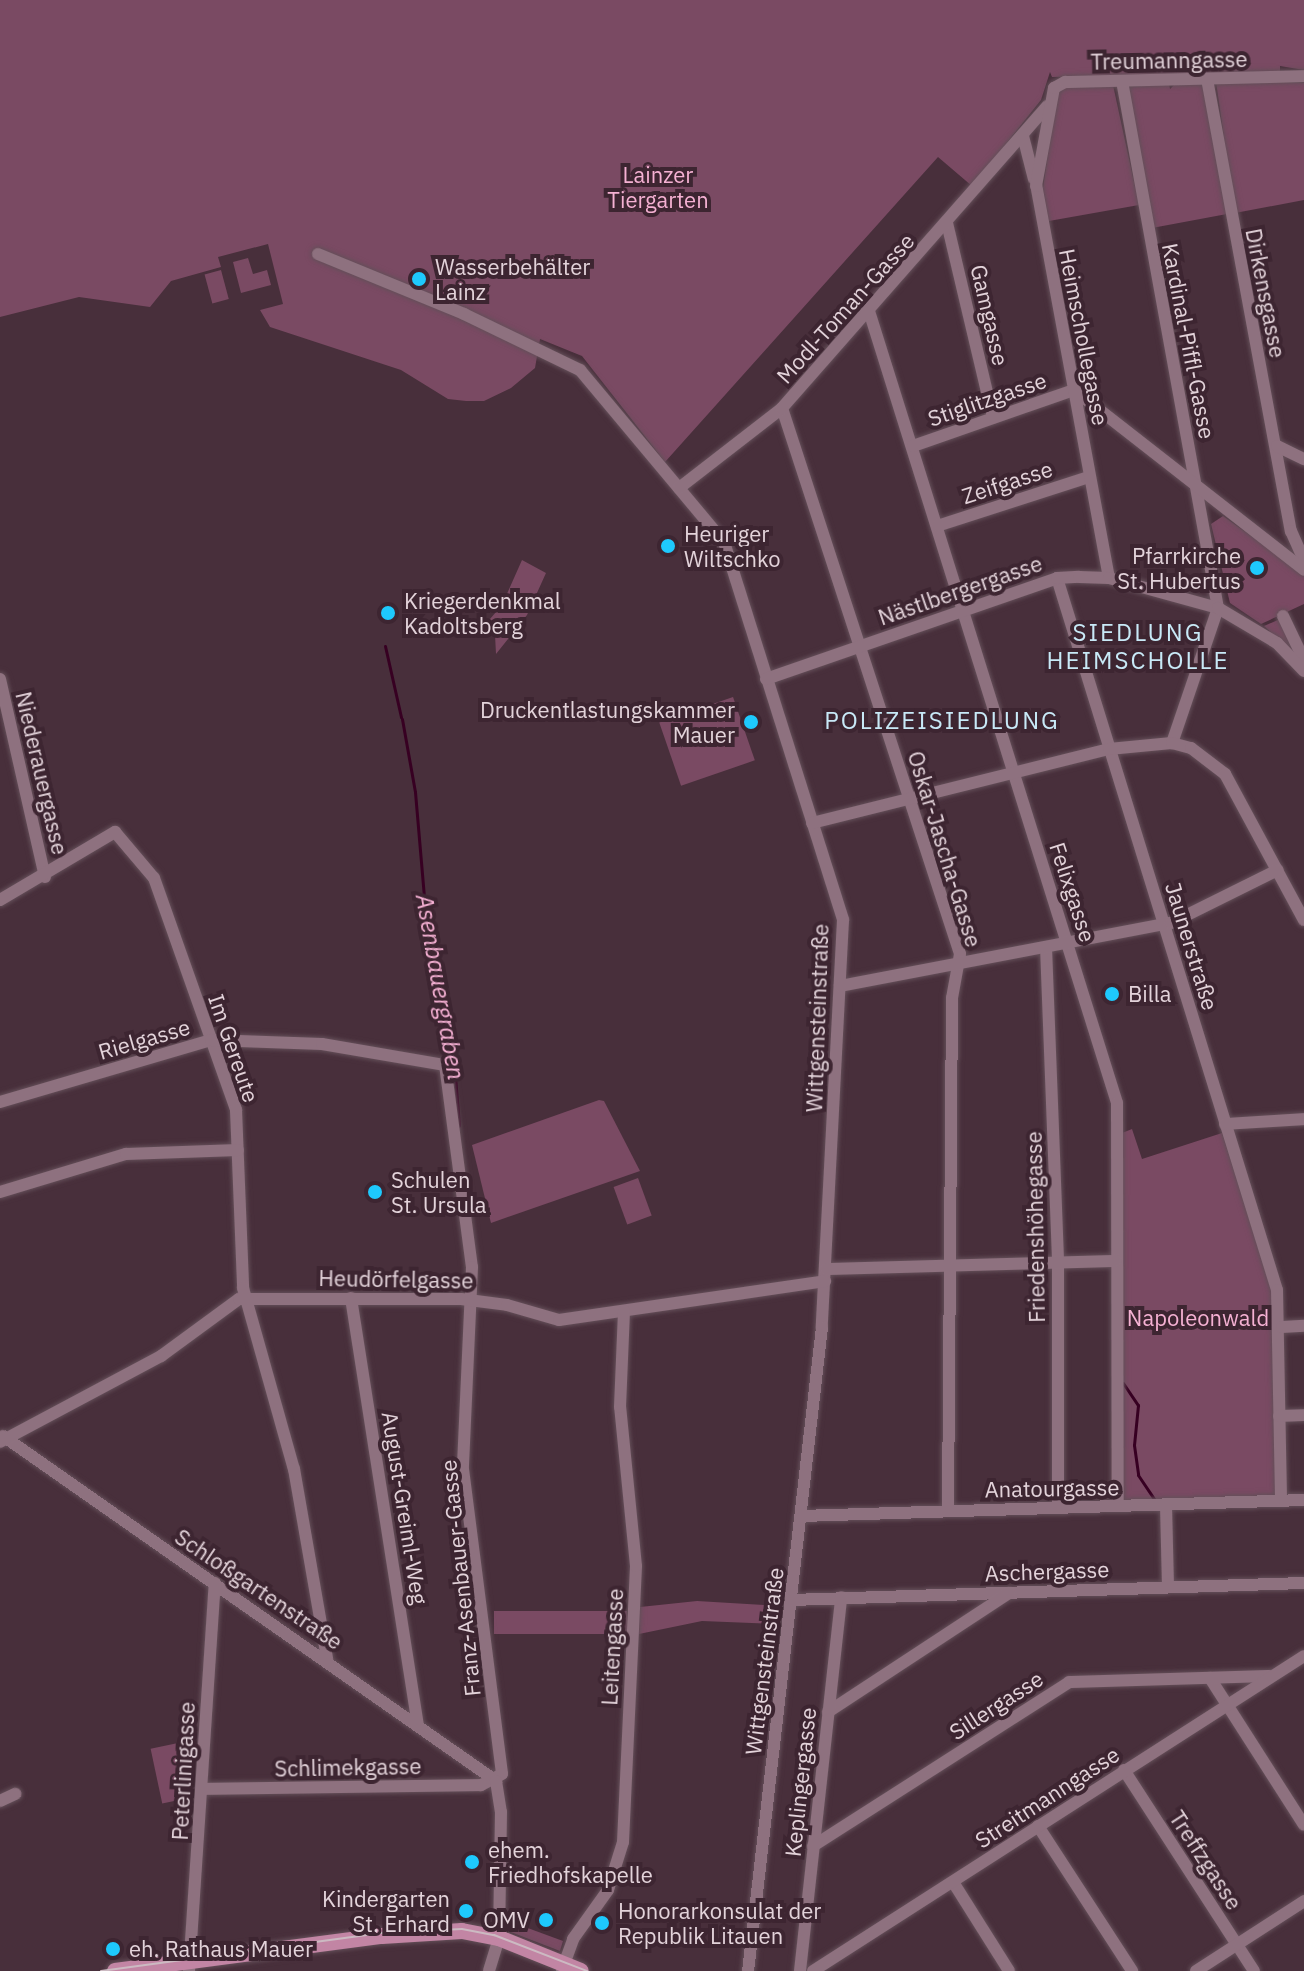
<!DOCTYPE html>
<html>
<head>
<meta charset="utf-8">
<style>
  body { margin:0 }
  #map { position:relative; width:1304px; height:1971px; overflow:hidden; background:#482f3b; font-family:"IBM Plex Sans",sans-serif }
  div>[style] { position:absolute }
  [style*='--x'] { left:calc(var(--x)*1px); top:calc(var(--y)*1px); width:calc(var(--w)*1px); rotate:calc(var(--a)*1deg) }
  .green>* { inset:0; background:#7a4a63; transform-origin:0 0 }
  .stream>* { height:3px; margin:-1.5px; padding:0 1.5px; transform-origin:1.5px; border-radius:1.5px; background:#370022 }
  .roads { filter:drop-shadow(0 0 2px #644f59) drop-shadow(0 0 2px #644f59) }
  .minor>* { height:12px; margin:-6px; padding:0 6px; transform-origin:6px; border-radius:6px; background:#8e717f }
  .major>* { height:16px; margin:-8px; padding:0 8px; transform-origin:8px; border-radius:8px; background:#c285a4 }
  .tram>* { height:2px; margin:-1px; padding:0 1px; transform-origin:1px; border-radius:1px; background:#ccbac2 }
  .dots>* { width:22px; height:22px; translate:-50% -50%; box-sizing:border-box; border:4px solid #3d2531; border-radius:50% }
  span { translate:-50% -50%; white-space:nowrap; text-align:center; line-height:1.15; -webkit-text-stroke:8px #3d2531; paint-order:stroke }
  .street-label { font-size:22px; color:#e3d3da }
  .park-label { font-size:22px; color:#f5b1d3 }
  .poi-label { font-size:22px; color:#e3d3da }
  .left { translate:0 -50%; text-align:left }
  .right { translate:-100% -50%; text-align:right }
  .neighbourhood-label { font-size:24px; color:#c8e9f7; letter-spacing:2px }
  .water-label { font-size:24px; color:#f6b1d4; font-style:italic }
</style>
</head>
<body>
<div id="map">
  <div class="green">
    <div style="clip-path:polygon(0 0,1304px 0,1304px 70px,1280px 66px,1280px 71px,1052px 77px,1050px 72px,1041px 100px,972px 186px,938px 157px,665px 462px,582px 356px,540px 339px,535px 368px,511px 388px,484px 401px,466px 401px,448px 399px,401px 370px,270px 327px,260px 310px,283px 304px,268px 244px,218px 257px,221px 267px,171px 281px,150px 307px,79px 297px,0 317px)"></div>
    <div style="clip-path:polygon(1216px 82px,1304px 83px,1304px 200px,1235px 213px)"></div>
    <div style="clip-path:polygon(1169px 84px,1170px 89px,1175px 84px,1202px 84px,1227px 214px,1152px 228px,1127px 87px)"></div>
    <div style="clip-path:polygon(1113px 85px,1139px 205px,1049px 221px,1043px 188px,1057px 93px,1064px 87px)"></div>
    <div style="clip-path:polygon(248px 258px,253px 274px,267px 270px,271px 285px,241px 293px,233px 262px)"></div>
    <div style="left:221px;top:270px;width:30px;height:17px;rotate:75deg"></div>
    <div style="clip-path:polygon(1223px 516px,1304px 574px,1304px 604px,1261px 624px,1230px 603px,1211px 524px)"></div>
    <div style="clip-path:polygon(522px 560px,546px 573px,527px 615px,496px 654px,495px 635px,484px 626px,502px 605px)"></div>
    <div style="clip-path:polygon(1280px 619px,1297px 656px,1264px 626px)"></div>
    <div style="left:733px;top:697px;width:67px;height:78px;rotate:71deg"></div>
    <div style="clip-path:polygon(599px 1100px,604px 1101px,640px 1171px,491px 1223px,472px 1145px)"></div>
    <div style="clip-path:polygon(1132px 1129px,1142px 1159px,1222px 1133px,1274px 1299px,1276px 1495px,1123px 1501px,1122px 1133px)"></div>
    <div style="left:638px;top:1178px;width:40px;height:26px;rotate:70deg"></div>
    <div style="clip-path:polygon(697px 1601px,780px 1606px,778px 1624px,702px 1621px,639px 1634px,640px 1607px)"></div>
    <div style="left:627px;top:1611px;width:23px;height:133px;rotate:90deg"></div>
    <div style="left:178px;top:1743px;width:56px;height:28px;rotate:78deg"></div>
    <div style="clip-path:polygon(506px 1920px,563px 1941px,560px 1951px,508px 1931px)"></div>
  </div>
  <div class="stream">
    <div style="--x:385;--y:646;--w:73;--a:77.3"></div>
    <div style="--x:402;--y:719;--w:74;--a:79.9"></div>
    <div style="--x:415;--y:792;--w:129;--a:85.1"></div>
    <div style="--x:426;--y:921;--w:110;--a:76.8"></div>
    <div style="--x:451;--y:1028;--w:98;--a:85.3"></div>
    <div style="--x:1123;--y:1383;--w:27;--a:56"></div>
    <div style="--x:1138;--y:1405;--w:40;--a:95.7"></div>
    <div style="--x:1134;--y:1445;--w:30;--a:82"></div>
    <div style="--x:1138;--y:1475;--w:29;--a:56"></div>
  </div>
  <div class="roads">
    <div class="minor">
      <div style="--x:1207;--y:79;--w:460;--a:79.5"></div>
      <div style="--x:1291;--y:531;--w:32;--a:66"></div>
      <div style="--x:1122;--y:81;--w:536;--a:79.68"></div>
      <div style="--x:1218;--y:608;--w:143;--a:108.8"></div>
      <div style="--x:1023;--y:136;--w:44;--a:75.7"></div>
      <div style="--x:947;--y:223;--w:200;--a:76.7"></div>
      <div style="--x:318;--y:254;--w:158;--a:22.3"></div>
      <div style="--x:464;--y:314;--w:129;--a:25.8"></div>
      <div style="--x:580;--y:370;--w:224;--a:50.1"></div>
      <div style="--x:724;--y:542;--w:396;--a:72.5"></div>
      <div style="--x:843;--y:920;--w:408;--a:93"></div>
      <div style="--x:822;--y:1327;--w:648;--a:96.55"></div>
      <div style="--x:869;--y:311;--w:830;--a:72.61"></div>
      <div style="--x:1117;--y:1103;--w:402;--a:89.9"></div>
      <div style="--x:782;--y:408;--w:574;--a:71.94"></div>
      <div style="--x:960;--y:954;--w:45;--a:100.3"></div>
      <div style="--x:952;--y:998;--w:512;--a:90.45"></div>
      <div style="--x:913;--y:446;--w:170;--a:-19.2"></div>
      <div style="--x:1074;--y:390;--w:292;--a:38"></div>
      <div style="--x:1277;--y:446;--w:30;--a:26"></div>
      <div style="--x:679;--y:488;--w:130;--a:-37.8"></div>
      <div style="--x:782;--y:408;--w:402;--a:-48.7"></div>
      <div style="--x:937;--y:526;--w:160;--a:-17.9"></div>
      <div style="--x:1057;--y:578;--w:745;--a:72.83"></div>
      <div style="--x:1277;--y:1290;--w:211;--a:88.9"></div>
      <div style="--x:1109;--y:578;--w:399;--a:-100.5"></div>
      <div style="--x:1036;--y:186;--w:100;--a:-79.6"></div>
      <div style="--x:1054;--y:88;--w:13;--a:-29"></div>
      <div style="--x:1065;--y:82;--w:239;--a:-1.4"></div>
      <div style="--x:1283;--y:616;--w:49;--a:64.5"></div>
      <div style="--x:0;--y:679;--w:203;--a:77.2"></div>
      <div style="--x:766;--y:679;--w:308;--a:-19.1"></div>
      <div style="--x:1057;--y:578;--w:22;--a:-3"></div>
      <div style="--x:1079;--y:577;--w:30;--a:2"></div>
      <div style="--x:1109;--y:578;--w:113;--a:15.4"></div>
      <div style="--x:1218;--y:608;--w:69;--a:30.7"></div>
      <div style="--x:1277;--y:643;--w:39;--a:46"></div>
      <div style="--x:812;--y:823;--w:306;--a:-14"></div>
      <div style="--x:1109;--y:749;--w:63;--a:-5.4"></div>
      <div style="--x:1172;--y:743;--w:20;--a:15"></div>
      <div style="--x:1191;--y:748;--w:43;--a:37.4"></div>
      <div style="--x:1225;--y:774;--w:166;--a:61.6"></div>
      <div style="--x:0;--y:900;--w:134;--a:-30.6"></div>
      <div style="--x:115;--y:832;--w:60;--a:49.7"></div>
      <div style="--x:154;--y:878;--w:246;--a:70.5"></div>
      <div style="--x:236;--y:1110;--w:178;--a:87.7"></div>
      <div style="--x:243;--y:1288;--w:188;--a:74.3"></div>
      <div style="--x:294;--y:1469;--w:193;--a:80.1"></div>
      <div style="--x:1046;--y:947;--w:315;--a:87.8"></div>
      <div style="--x:1058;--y:1262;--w:244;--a:90"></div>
      <div style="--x:840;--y:986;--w:337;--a:-10.8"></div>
      <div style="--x:1171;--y:923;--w:119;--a:-26.4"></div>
      <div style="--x:0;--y:1102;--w:220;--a:-16.4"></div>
      <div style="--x:211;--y:1040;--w:111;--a:2.1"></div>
      <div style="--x:322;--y:1044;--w:125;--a:9.7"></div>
      <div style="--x:445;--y:1065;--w:204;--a:82.4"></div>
      <div style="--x:472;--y:1267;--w:202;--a:92.6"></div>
      <div style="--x:463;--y:1469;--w:307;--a:82.7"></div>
      <div style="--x:502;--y:1774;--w:24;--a:152"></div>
      <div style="--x:481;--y:1785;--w:279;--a:179.2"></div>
      <div style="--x:1225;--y:1124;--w:79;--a:-3.6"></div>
      <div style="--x:0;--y:1192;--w:132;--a:-16.8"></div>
      <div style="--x:126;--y:1154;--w:112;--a:-2"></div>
      <div style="--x:826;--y:1269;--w:290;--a:-1.6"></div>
      <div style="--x:351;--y:1298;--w:432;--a:81.1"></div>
      <div style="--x:1282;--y:1327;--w:22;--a:-3"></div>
      <div style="--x:1279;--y:1416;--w:25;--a:-2"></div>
      <div style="--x:3;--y:1436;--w:602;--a:34.98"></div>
      <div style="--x:496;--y:1781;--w:31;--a:81"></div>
      <div style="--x:501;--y:1812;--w:126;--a:90.9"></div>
      <div style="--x:499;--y:1938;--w:34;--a:107"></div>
      <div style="--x:0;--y:1442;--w:183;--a:-28.1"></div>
      <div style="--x:161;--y:1356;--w:97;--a:-36.2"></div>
      <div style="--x:239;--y:1299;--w:222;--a:0"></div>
      <div style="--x:461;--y:1299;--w:46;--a:7.4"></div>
      <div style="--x:507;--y:1305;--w:54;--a:16.1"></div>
      <div style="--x:559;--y:1320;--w:269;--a:-8.3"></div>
      <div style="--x:1166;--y:1505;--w:82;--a:88.6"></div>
      <div style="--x:801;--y:1516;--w:503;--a:-1.82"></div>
      <div style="--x:791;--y:1600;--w:513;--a:-1.9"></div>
      <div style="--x:1210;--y:1678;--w:174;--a:57.4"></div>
      <div style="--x:828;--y:1712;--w:217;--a:-33.3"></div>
      <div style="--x:1124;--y:1770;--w:239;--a:57.1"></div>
      <div style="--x:0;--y:1801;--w:17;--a:-25"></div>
      <div style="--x:1038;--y:1826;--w:173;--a:57"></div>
      <div style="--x:813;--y:1846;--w:304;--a:-32.6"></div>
      <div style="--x:1069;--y:1682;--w:201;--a:-1.7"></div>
      <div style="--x:953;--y:1882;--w:105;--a:57.8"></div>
      <div style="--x:562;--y:1970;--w:33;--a:-70"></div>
      <div style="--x:573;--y:1939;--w:60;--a:-54.5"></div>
      <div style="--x:608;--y:1890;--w:50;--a:-72.6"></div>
      <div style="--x:623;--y:1842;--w:276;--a:-87.3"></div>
      <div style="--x:636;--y:1566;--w:160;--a:-95.7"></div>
      <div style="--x:620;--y:1407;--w:96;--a:-87.6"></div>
      <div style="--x:189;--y:1971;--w:389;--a:-86.2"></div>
      <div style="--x:800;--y:1971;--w:376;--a:-83.7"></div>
      <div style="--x:813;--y:1971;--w:583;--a:-32.68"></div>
      <div style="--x:1196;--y:1971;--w:129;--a:-32.9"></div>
    </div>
    <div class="major">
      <div style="--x:115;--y:1971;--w:269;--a:-7.5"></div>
      <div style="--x:382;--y:1936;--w:80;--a:-3.6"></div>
      <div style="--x:462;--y:1931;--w:38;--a:11"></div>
      <div style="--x:499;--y:1938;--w:88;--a:21.9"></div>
    </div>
  </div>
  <div class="tram">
    <div style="--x:101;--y:1971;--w:283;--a:-7.7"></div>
    <div style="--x:381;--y:1933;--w:81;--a:-2.8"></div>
    <div style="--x:462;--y:1929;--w:33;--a:11"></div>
    <div style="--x:494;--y:1935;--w:100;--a:21.2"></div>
  </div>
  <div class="dots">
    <div style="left:419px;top:279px;background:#1ec9fd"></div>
    <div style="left:668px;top:546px;background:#1ec9fd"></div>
    <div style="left:1257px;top:568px;background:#1ec9fd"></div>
    <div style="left:388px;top:613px;background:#1ec9fd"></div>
    <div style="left:751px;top:722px;background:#1ec9fd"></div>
    <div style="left:1112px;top:994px;background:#1ec9fd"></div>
    <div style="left:375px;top:1192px;background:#1ec9fd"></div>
    <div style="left:472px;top:1862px;background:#1ec9fd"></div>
    <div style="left:466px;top:1911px;background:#1ec9fd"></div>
    <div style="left:546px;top:1920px;background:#1ec9fd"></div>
    <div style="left:602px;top:1923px;background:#1ec9fd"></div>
    <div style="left:113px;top:1949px;background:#1ec9fd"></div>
  </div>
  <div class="street-label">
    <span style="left:1169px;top:60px;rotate:-1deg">Treumanngasse</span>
    <span style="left:1266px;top:293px;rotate:79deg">Dirkensgasse</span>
    <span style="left:845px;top:308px;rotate:-48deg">Modl-Toman-Gasse</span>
    <span style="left:990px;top:315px;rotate:77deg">Gamgasse</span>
    <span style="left:1084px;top:337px;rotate:79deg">Heimschollegasse</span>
    <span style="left:1189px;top:341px;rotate:79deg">Kardinal-Piffl-Gasse</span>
    <span style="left:987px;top:399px;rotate:-19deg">Stiglitzgasse</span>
    <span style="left:1007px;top:482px;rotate:-18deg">Zeifgasse</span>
    <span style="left:960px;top:590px;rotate:-19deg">Nästlbergergasse</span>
    <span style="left:42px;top:773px;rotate:77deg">Niederauergasse</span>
    <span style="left:945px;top:849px;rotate:73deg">Oskar-Jascha-Gasse</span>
    <span style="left:1073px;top:892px;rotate:72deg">Felixgasse</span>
    <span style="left:1192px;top:946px;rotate:73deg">Jaunerstraße</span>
    <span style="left:817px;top:1018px;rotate:-88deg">Wittgensteinstraße</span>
    <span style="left:144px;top:1039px;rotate:-16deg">Rielgasse</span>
    <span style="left:234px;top:1048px;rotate:71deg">Im Gereute</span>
    <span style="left:1035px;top:1227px;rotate:-91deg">Friedenshöhegasse</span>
    <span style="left:396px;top:1279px;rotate:1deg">Heudörfelgasse</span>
    <span style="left:1052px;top:1488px;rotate:-1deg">Anatourgasse</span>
    <span style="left:405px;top:1508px;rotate:81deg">August-Greiml-Weg</span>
    <span style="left:1047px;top:1571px;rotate:-2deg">Aschergasse</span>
    <span style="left:460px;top:1578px;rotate:-96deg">Franz-Asenbauer-Gasse</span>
    <span style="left:259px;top:1589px;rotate:34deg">Schloßgartenstraße</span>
    <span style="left:612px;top:1647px;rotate:-87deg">Leitengasse</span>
    <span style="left:764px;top:1661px;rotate:-83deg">Wittgensteinstraße</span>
    <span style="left:996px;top:1705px;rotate:-33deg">Sillergasse</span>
    <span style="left:348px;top:1767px;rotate:-1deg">Schlimekgasse</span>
    <span style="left:183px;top:1771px;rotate:-87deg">Peterlinigasse</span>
    <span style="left:800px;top:1782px;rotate:-84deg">Keplingergasse</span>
    <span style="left:1047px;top:1797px;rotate:-33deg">Streitmanngasse</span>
    <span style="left:1206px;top:1860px;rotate:57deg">Treffzgasse</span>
  </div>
  <div class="park-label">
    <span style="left:658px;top:187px">Lainzer<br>Tiergarten</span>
    <span style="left:1198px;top:1318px">Napoleonwald</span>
  </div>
  <div class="poi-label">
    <span class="left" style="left:435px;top:279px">Wasserbehälter<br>Lainz</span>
    <span class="left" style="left:684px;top:546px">Heuriger<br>Wiltschko</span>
    <span class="right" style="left:1241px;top:568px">Pfarrkirche<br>St. Hubertus</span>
    <span class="left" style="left:404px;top:613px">Kriegerdenkmal<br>Kadoltsberg</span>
    <span class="right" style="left:735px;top:722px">Druckentlastungskammer<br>Mauer</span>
    <span class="left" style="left:1128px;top:994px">Billa</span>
    <span class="left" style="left:391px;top:1192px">Schulen<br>St. Ursula</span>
    <span class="left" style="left:488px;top:1862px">ehem.<br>Friedhofskapelle</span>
    <span class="right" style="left:450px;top:1911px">Kindergarten<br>St. Erhard</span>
    <span class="left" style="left:618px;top:1923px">Honorarkonsulat der<br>Republik Litauen</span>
    <span class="right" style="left:530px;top:1920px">OMV</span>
    <span class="left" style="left:129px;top:1949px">eh. Rathaus Mauer</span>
  </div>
  <div class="neighbourhood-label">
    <span style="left:1138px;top:647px">SIEDLUNG<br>HEIMSCHOLLE</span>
    <span style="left:942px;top:721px">POLIZEISIEDLUNG</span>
  </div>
  <div class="water-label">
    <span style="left:440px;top:987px;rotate:80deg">Asenbauergraben</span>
  </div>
</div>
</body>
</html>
